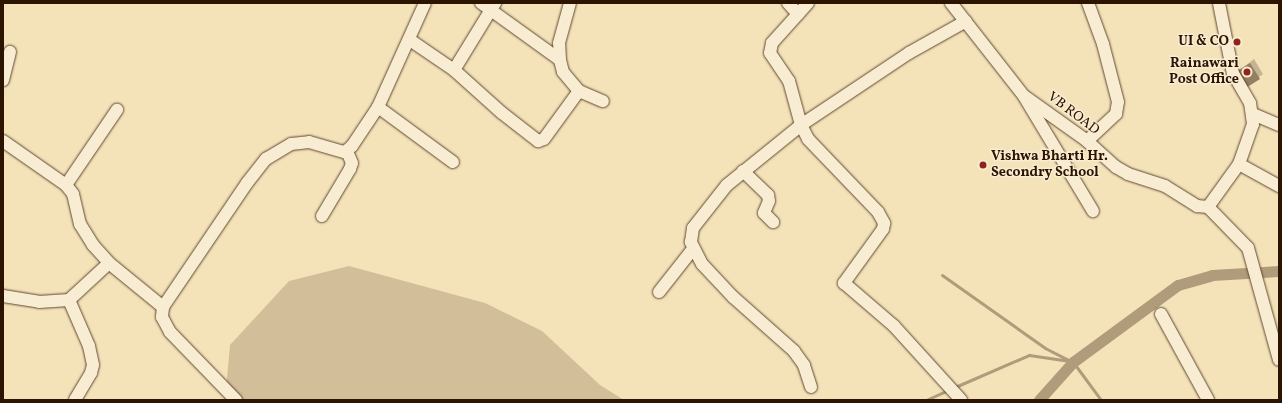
<!DOCTYPE html>
<html>
<head>
<meta charset="utf-8">
<style>
  body { margin:0 }
  #map { position:relative; width:1282px; height:403px; overflow:hidden; background:#f4e2b9; font-family:Vollkorn,serif }
  div>[style] { position:absolute }
  [style*='--x'] { left:calc(var(--x)*1px); top:calc(var(--y)*1px); width:calc(var(--w)*1px); rotate:calc(var(--a)*1deg) }
  .green>* { inset:0; background:#d2bf9a }
  .shadow>* { inset:0; background:#0003 }
  .stream>* { height:3px; margin:-1.5px; padding:0 1.5px; transform-origin:1.5px; border-radius:1.5px; background:#b09c7a }
  .canal>* { height:11px; margin:-5.5px; padding:0 5.5px; transform-origin:5.5px; border-radius:5.5px; background:#b09c7a }
  .building>* { inset:0; background:#947f61; transform-origin:0 0 }
  .roads { filter:drop-shadow(0 0 1px #5f482f) drop-shadow(0 0 1px #5f482f) }
  .minor>* { height:12px; margin:-6px; padding:0 6px; transform-origin:6px; border-radius:6px; background:#f8ecd2 }
  .dots>* { width:11px; height:11px; translate:-50% -50%; box-sizing:border-box; border:2px solid #f8ecd2; border-radius:50% }
  span { translate:-50% -50%; white-space:nowrap; text-align:center; line-height:1.15; -webkit-text-stroke:3px #f8ecd2; paint-order:stroke }
  .poi-label { font-size:14px; color:#2d1401; font-weight:700 }
  .right { translate:-100% -50%; text-align:right }
  .left { translate:0 -50%; text-align:left }
  .street-label { font-size:14px; color:#2d1401 }
  .frame { position:absolute; inset:0; border:4px solid #2d1401; pointer-events:none }
</style>
</head>
<body>
<div id="map">
  <div class="green">
    <div style="clip-path:polygon(349px 266px,485px 303px,542px 331px,600px 385px,624px 400px,225px 400px,230px 345px,289px 281px)"></div>
  </div>
  <div class="shadow">
    <div style="clip-path:polygon(1254px 59px,1263px 74px,1248px 85px,1239px 71px)"></div>
  </div>
  <div class="stream">
    <div style="--x:942;--y:275;--w:126;--a:35.3"></div>
    <div style="--x:1045;--y:348;--w:31;--a:27"></div>
    <div style="--x:1073;--y:362;--w:47;--a:53.6"></div>
    <div style="--x:955;--y:387;--w:81;--a:-23.4"></div>
    <div style="--x:1029;--y:355;--w:41;--a:8.3"></div>
    <div style="--x:926;--y:400;--w:24;--a:-24"></div>
  </div>
  <div class="canal">
    <div style="--x:1039;--y:400;--w:51;--a:-48.2"></div>
    <div style="--x:1073;--y:362;--w:130;--a:-36.3"></div>
    <div style="--x:1178;--y:285;--w:35;--a:-16"></div>
    <div style="--x:1212;--y:275;--w:67;--a:-3.4"></div>
  </div>
  <div class="building">
    <div style="left:1250px;top:63px;width:19px;height:15px;rotate:58deg"></div>
  </div>
  <div class="roads">
    <div class="minor">
      <div style="--x:481;--y:3;--w:97;--a:35.8"></div>
      <div style="--x:560;--y:60;--w:12;--a:76"></div>
      <div style="--x:563;--y:72;--w:25;--a:50"></div>
      <div style="--x:579;--y:91;--w:26;--a:23"></div>
      <div style="--x:788;--y:3;--w:15;--a:48"></div>
      <div style="--x:808;--y:3;--w:54;--a:132"></div>
      <div style="--x:772;--y:43;--w:10;--a:101"></div>
      <div style="--x:770;--y:53;--w:34;--a:56"></div>
      <div style="--x:789;--y:81;--w:46;--a:74.7"></div>
      <div style="--x:801;--y:125;--w:16;--a:63"></div>
      <div style="--x:808;--y:139;--w:101;--a:46.2"></div>
      <div style="--x:878;--y:212;--w:13;--a:61"></div>
      <div style="--x:884;--y:223;--w:6;--a:99"></div>
      <div style="--x:883;--y:229;--w:67;--a:125.8"></div>
      <div style="--x:844;--y:283;--w:66;--a:40.7"></div>
      <div style="--x:894;--y:326;--w:100;--a:47.8"></div>
      <div style="--x:951;--y:3;--w:118;--a:51.9"></div>
      <div style="--x:1024;--y:96;--w:77;--a:35.5"></div>
      <div style="--x:1087;--y:141;--w:39;--a:42"></div>
      <div style="--x:1116;--y:167;--w:14;--a:30"></div>
      <div style="--x:1128;--y:174;--w:39;--a:18"></div>
      <div style="--x:1165;--y:186;--w:38;--a:32"></div>
      <div style="--x:1197;--y:206;--w:11;--a:5"></div>
      <div style="--x:410;--y:40;--w:53;--a:34.3"></div>
      <div style="--x:454;--y:70;--w:64;--a:41.9"></div>
      <div style="--x:502;--y:113;--w:46;--a:37.9"></div>
      <div style="--x:538;--y:141;--w:6;--a:-18"></div>
      <div style="--x:544;--y:139;--w:59;--a:-53.9"></div>
      <div style="--x:560;--y:60;--w:17;--a:-93"></div>
      <div style="--x:559;--y:43;--w:41;--a:-74.6"></div>
      <div style="--x:454;--y:70;--w:79;--a:-58.5"></div>
      <div style="--x:3;--y:80;--w:29;--a:-76"></div>
      <div style="--x:1025;--y:98;--w:132;--a:59"></div>
      <div style="--x:378;--y:107;--w:93;--a:36.3"></div>
      <div style="--x:1253;--y:114;--w:28;--a:23"></div>
      <div style="--x:3;--y:141;--w:77;--a:34.9"></div>
      <div style="--x:66;--y:185;--w:11;--a:52"></div>
      <div style="--x:73;--y:194;--w:31;--a:77"></div>
      <div style="--x:80;--y:224;--w:25;--a:58"></div>
      <div style="--x:93;--y:245;--w:24;--a:48"></div>
      <div style="--x:109;--y:263;--w:70;--a:39.2"></div>
      <div style="--x:1087;--y:141;--w:40;--a:-43"></div>
      <div style="--x:1116;--y:114;--w:12;--a:-81"></div>
      <div style="--x:1118;--y:102;--w:60;--a:-104.5"></div>
      <div style="--x:1103;--y:44;--w:44;--a:-110.1"></div>
      <div style="--x:1239;--y:164;--w:46;--a:28.8"></div>
      <div style="--x:743;--y:171;--w:35;--a:44"></div>
      <div style="--x:768;--y:195;--w:6;--a:81"></div>
      <div style="--x:769;--y:201;--w:13;--a:113"></div>
      <div style="--x:764;--y:213;--w:13;--a:45"></div>
      <div style="--x:66;--y:185;--w:91;--a:-55.8"></div>
      <div style="--x:1208;--y:207;--w:53;--a:-54.2"></div>
      <div style="--x:1239;--y:164;--w:42;--a:-70.7"></div>
      <div style="--x:1253;--y:124;--w:21;--a:-98"></div>
      <div style="--x:1250;--y:103;--w:34;--a:-120"></div>
      <div style="--x:1233;--y:74;--w:72;--a:-101.2"></div>
      <div style="--x:1208;--y:207;--w:57;--a:45.7"></div>
      <div style="--x:1248;--y:248;--w:116;--a:74.5"></div>
      <div style="--x:322;--y:216;--w:55;--a:-59.2"></div>
      <div style="--x:350;--y:169;--w:6;--a:-72"></div>
      <div style="--x:352;--y:163;--w:13;--a:-113"></div>
      <div style="--x:659;--y:292;--w:55;--a:-51.7"></div>
      <div style="--x:3;--y:296;--w:36;--a:9"></div>
      <div style="--x:39;--y:302;--w:30;--a:-4"></div>
      <div style="--x:69;--y:300;--w:54;--a:-42.8"></div>
      <div style="--x:69;--y:300;--w:50;--a:66.5"></div>
      <div style="--x:89;--y:346;--w:19;--a:78"></div>
      <div style="--x:93;--y:365;--w:8;--a:104"></div>
      <div style="--x:91;--y:373;--w:31;--a:121"></div>
      <div style="--x:163;--y:307;--w:150;--a:-55.9"></div>
      <div style="--x:247;--y:183;--w:31;--a:-52"></div>
      <div style="--x:266;--y:159;--w:29;--a:-31"></div>
      <div style="--x:291;--y:144;--w:18;--a:-6"></div>
      <div style="--x:309;--y:142;--w:37;--a:16"></div>
      <div style="--x:345;--y:152;--w:9;--a:-41"></div>
      <div style="--x:352;--y:146;--w:47;--a:-56.3"></div>
      <div style="--x:378;--y:107;--w:114;--a:-65.7"></div>
      <div style="--x:163;--y:307;--w:10;--a:96"></div>
      <div style="--x:162;--y:317;--w:17;--a:62"></div>
      <div style="--x:170;--y:332;--w:95;--a:45.9"></div>
      <div style="--x:1161;--y:314;--w:98;--a:61.3"></div>
      <div style="--x:811;--y:387;--w:23;--a:-108"></div>
      <div style="--x:804;--y:365;--w:17;--a:-126"></div>
      <div style="--x:794;--y:351;--w:81;--a:-138.5"></div>
      <div style="--x:733;--y:297;--w:45;--a:-133.2"></div>
      <div style="--x:702;--y:264;--w:25;--a:-117"></div>
      <div style="--x:691;--y:242;--w:14;--a:-82"></div>
      <div style="--x:693;--y:228;--w:55;--a:-51.7"></div>
      <div style="--x:727;--y:185;--w:95;--a:-39"></div>
      <div style="--x:801;--y:125;--w:130;--a:-33.7"></div>
      <div style="--x:909;--y:53;--w:65;--a:-29.3"></div>
    </div>
  </div>
  <div class="dots">
    <div style="left:1237px;top:42px;background:#8f2418"></div>
    <div style="left:1247px;top:72px;background:#8f2418"></div>
    <div style="left:983px;top:165px;background:#8f2418"></div>
  </div>
  <div class="poi-label">
    <span class="right" style="left:1229px;top:42px">UI &amp; CO</span>
    <span class="right" style="left:1239px;top:72px">Rainawari<br>Post Office</span>
    <span class="left" style="left:991px;top:165px">Vishwa Bharti Hr.<br>Secondry School</span>
  </div>
  <div class="street-label">
    <span style="left:1073px;top:114px;rotate:37deg">VB ROAD</span>
  </div>
  <div class="frame"></div>
</div>
</body>
</html>
